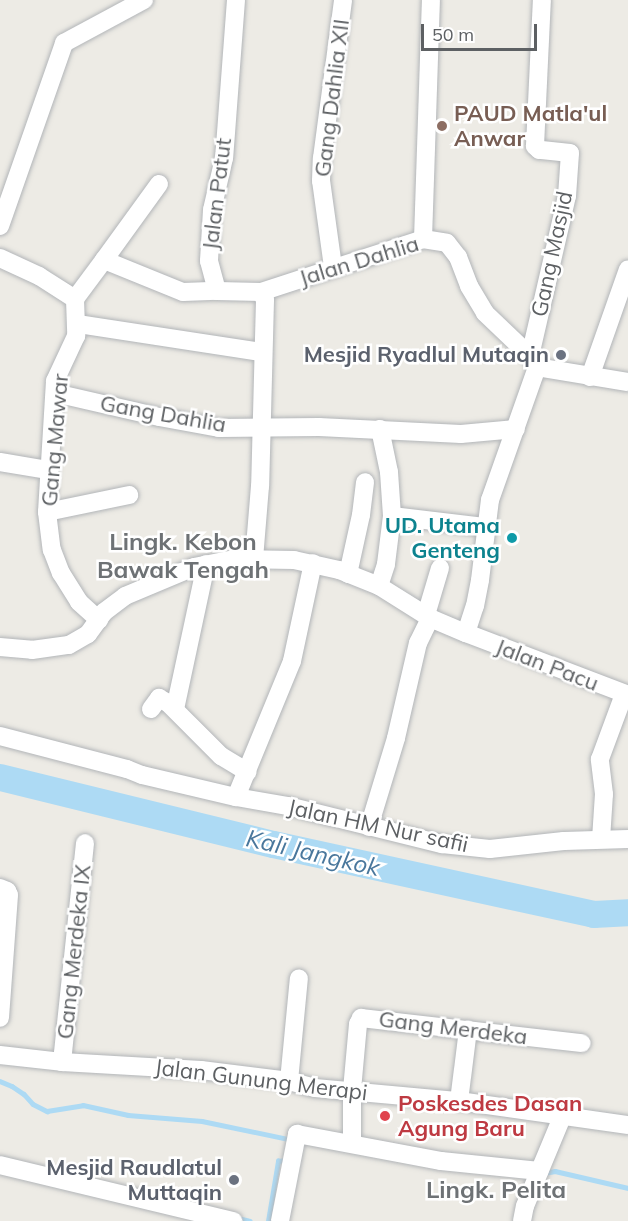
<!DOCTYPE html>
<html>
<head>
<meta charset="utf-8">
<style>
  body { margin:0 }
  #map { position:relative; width:628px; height:1221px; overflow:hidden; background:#edebe5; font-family:Mulish,sans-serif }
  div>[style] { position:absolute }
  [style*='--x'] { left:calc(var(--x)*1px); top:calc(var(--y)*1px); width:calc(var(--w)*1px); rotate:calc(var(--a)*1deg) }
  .stream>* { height:4.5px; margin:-2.25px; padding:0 2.25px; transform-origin:2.25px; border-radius:2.25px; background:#addaf4 }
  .river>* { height:27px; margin:-13.5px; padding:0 13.5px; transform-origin:13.5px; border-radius:13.5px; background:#addaf4 }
  .roads { filter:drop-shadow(0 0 2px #b2b5b8) drop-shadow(0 0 2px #b2b5b8) }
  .street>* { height:18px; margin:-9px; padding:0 9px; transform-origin:9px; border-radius:9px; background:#fff }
  .dots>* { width:16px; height:16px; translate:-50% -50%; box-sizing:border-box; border:3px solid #fff; border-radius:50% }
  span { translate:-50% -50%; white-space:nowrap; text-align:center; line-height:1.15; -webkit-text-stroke:5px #fff; paint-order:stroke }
  .street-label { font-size:22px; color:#5d6063 }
  .education-label { font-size:22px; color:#785e54; font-weight:700 }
  .left { translate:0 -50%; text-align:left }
  .worship-label { font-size:22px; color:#5b616d; font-weight:700 }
  .right { translate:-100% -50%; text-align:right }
  .culture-label { font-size:22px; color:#0d838f; font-weight:700 }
  .health-label { font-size:22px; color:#be3a42; font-weight:700 }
  .neighbourhood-label { font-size:24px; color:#6e7275; font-weight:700 }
  .water-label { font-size:24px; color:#49779c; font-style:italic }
  .scale { position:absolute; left:421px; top:24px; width:116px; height:27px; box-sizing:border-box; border:3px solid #5d6063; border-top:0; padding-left:8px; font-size:18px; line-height:21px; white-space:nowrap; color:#5d6063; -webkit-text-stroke:4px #fff; paint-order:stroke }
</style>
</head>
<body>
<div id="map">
  <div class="stream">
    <div style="--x:0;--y:1081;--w:13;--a:23"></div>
    <div style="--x:12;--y:1086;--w:14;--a:34"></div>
    <div style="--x:24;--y:1094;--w:13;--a:48"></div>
    <div style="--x:33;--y:1104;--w:16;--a:27"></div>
    <div style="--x:47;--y:1111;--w:36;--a:-9"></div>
    <div style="--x:83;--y:1105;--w:46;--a:12.5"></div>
    <div style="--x:128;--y:1115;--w:74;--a:4.6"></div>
    <div style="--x:202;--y:1121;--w:93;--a:11.8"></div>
    <div style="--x:544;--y:1173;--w:11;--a:-10"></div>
    <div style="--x:555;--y:1171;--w:75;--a:13.1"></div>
    <div style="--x:238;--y:1218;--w:12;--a:14"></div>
    <div style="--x:268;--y:1221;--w:61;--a:-80.5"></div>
    <div style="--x:278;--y:1161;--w:9;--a:-6"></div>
  </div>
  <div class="river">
    <div style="--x:0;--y:777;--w:281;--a:13.8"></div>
    <div style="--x:273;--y:844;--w:328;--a:12.3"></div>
    <div style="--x:593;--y:914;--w:35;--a:-3"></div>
  </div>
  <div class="roads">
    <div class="street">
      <div style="--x:236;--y:0;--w:158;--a:94.3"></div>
      <div style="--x:224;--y:158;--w:53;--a:103"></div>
      <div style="--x:212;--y:210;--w:51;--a:93.4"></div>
      <div style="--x:209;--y:261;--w:31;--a:75"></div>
      <div style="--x:217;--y:291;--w:44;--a:1.3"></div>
      <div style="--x:261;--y:292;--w:9;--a:63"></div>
      <div style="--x:265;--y:300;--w:186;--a:91.5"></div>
      <div style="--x:260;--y:486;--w:73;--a:94.7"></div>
      <div style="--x:159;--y:184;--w:94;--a:125.9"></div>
      <div style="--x:104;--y:260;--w:85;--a:22.1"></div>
      <div style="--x:183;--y:292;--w:34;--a:-2"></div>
      <div style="--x:0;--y:226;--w:194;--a:-70.7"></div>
      <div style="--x:64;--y:43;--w:91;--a:-28.3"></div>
      <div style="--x:423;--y:239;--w:239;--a:-88.1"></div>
      <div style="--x:0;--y:258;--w:43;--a:24.8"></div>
      <div style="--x:39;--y:276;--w:43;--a:32.6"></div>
      <div style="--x:75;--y:299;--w:37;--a:88"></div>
      <div style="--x:76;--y:336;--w:50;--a:115"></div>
      <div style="--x:55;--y:381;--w:131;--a:93.5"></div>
      <div style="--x:47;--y:512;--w:38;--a:83"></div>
      <div style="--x:52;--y:550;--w:25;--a:69"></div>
      <div style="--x:61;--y:573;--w:34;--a:58"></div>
      <div style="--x:79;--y:602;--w:27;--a:42"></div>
      <div style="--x:333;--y:267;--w:87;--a:-97.9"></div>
      <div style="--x:321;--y:181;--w:23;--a:-88"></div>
      <div style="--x:322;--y:158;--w:159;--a:-82.4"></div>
      <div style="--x:261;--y:292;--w:170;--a:-18.1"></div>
      <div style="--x:423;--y:239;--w:24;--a:9"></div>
      <div style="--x:447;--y:243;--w:18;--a:52"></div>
      <div style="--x:458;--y:257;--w:31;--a:69"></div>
      <div style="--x:469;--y:286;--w:31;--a:59"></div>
      <div style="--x:485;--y:313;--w:62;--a:43.7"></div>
      <div style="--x:530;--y:356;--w:9;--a:54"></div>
      <div style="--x:75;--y:299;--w:49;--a:-53.4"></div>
      <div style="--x:78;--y:324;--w:186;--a:8.7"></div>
      <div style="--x:530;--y:356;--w:164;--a:-77"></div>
      <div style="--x:567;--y:196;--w:43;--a:-86"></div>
      <div style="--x:570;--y:153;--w:31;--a:-174"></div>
      <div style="--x:539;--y:150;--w:6;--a:-135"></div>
      <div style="--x:535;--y:146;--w:146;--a:-87.3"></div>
      <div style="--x:590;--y:377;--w:114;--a:-70.6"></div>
      <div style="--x:55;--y:393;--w:107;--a:13"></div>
      <div style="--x:159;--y:417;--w:61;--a:10.4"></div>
      <div style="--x:219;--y:428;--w:100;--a:-0.6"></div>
      <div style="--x:319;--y:427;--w:142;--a:2.8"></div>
      <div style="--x:461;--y:434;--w:55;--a:-5.2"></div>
      <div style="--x:0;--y:462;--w:49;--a:9.5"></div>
      <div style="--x:47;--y:512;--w:84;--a:-11.7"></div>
      <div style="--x:392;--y:516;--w:93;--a:6.8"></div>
      <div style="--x:348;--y:574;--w:60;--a:-77.6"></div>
      <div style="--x:361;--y:515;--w:33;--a:-83"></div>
      <div style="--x:379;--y:586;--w:23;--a:-72"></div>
      <div style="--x:386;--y:564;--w:48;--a:-82.9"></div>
      <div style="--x:392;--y:516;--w:44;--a:-93.9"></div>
      <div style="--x:389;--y:472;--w:44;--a:-101.8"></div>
      <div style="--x:426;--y:615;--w:49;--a:-73.4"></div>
      <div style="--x:466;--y:633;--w:173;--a:20.9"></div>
      <div style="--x:0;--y:647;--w:32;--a:5"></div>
      <div style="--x:32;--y:650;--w:37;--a:-8"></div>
      <div style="--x:69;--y:645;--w:22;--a:-30"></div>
      <div style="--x:88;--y:634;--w:27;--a:-54"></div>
      <div style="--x:104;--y:612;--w:26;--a:-37"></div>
      <div style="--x:125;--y:596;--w:75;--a:-22.8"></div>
      <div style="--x:194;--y:567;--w:41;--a:-11.3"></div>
      <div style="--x:234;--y:559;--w:60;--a:1"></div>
      <div style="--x:294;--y:560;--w:46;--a:12.5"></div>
      <div style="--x:339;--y:570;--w:43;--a:21.8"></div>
      <div style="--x:379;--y:586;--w:60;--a:32.1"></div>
      <div style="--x:430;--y:618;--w:39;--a:23"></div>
      <div style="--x:466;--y:633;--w:28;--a:-72"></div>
      <div style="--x:475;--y:606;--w:26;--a:-79"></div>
      <div style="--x:480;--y:580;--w:81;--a:-82.9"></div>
      <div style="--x:490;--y:500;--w:141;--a:-70.5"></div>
      <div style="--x:537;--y:367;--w:92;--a:9.4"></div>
      <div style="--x:151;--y:709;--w:14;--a:-54"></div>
      <div style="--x:159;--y:698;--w:10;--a:29"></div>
      <div style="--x:168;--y:703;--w:75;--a:45"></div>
      <div style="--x:221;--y:756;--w:31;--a:31"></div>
      <div style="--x:175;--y:709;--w:148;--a:-77.9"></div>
      <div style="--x:0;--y:736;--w:131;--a:14.6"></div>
      <div style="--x:127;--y:769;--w:16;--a:22"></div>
      <div style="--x:142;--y:775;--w:97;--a:13.2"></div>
      <div style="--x:236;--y:797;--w:53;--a:9.8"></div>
      <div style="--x:288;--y:806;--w:159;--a:13.9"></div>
      <div style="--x:442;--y:844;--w:48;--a:5.9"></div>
      <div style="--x:490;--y:849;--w:74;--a:-6.2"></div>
      <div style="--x:564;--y:841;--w:64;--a:-1.8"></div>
      <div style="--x:236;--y:797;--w:147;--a:-67.6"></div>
      <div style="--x:292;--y:661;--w:100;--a:-77.9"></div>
      <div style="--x:369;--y:827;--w:93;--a:-73.1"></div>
      <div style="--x:396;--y:738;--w:98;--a:-77"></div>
      <div style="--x:418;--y:643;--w:28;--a:-64"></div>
      <div style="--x:601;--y:839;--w:45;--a:-86.2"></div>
      <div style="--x:604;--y:794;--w:35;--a:-97"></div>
      <div style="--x:600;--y:759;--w:69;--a:-69.7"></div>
      <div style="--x:0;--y:888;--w:8;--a:23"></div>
      <div style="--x:7;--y:891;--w:4;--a:63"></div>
      <div style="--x:9;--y:895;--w:123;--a:94.2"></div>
      <div style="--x:0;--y:1055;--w:62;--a:6.4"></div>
      <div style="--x:62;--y:1062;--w:139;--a:3.3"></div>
      <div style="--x:201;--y:1070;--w:89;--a:7.1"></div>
      <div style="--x:289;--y:1081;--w:27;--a:15"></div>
      <div style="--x:315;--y:1088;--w:145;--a:5.2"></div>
      <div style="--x:459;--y:1101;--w:171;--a:8.1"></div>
      <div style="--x:62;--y:1062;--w:220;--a:-84"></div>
      <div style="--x:289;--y:1081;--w:103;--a:-84.5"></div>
      <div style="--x:459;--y:1101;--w:72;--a:-82.8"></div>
      <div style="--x:352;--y:1143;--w:53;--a:-90"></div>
      <div style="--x:352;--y:1090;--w:66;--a:-84.8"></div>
      <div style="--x:358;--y:1024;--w:7;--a:-63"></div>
      <div style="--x:361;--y:1018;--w:222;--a:6.5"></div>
      <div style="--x:0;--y:1165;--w:240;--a:13.5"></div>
      <div style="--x:280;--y:1221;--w:89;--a:-78.9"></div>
      <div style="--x:297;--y:1134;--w:147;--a:10.6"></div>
      <div style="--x:441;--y:1161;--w:99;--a:5.8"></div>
      <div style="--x:522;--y:1221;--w:15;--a:-79"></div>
      <div style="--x:525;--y:1206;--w:96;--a:-67.4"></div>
    </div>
  </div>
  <div class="dots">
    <div style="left:442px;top:126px;background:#8d6e63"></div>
    <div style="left:561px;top:355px;background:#6b7280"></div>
    <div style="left:512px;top:538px;background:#0f9aa8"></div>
    <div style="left:385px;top:1116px;background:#e0444e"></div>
    <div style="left:234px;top:1180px;background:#6b7280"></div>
  </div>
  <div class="street-label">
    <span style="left:332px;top:98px;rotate:-83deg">Gang Dahlia XII</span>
    <span style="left:217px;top:194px;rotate:-83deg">Jalan Patut</span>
    <span style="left:552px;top:254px;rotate:-78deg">Gang Masjid</span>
    <span style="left:359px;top:261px;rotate:-17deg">Jalan Dahlia</span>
    <span style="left:163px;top:414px;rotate:10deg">Gang Dahlia</span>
    <span style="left:55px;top:440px;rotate:-85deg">Gang Mawar</span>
    <span style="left:547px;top:665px;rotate:21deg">Jalan Pacu</span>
    <span style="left:378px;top:826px;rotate:12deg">Jalan HM Nur safii</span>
    <span style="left:74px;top:952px;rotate:-84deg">Gang Merdeka IX</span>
    <span style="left:453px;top:1028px;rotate:7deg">Gang Merdeka</span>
    <span style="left:261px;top:1080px;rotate:7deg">Jalan Gunung Merapi</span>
  </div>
  <div class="education-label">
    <span class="left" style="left:454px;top:126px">PAUD Matla'ul<br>Anwar</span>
  </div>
  <div class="worship-label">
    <span class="right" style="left:549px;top:355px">Mesjid Ryadlul Mutaqin</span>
    <span class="right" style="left:222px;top:1180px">Mesjid Raudlatul<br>Muttaqin</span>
  </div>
  <div class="culture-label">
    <span class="right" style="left:500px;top:538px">UD. Utama<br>Genteng</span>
  </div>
  <div class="health-label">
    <span class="left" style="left:398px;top:1116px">Poskesdes Dasan<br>Agung Baru</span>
  </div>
  <div class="neighbourhood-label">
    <span style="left:183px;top:556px">Lingk. Kebon<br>Bawak Tengah</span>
    <span style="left:496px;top:1190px">Lingk. Pelita</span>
  </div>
  <div class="water-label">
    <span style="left:313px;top:853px;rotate:13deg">Kali Jangkok</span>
  </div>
  <div class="scale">50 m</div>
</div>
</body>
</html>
